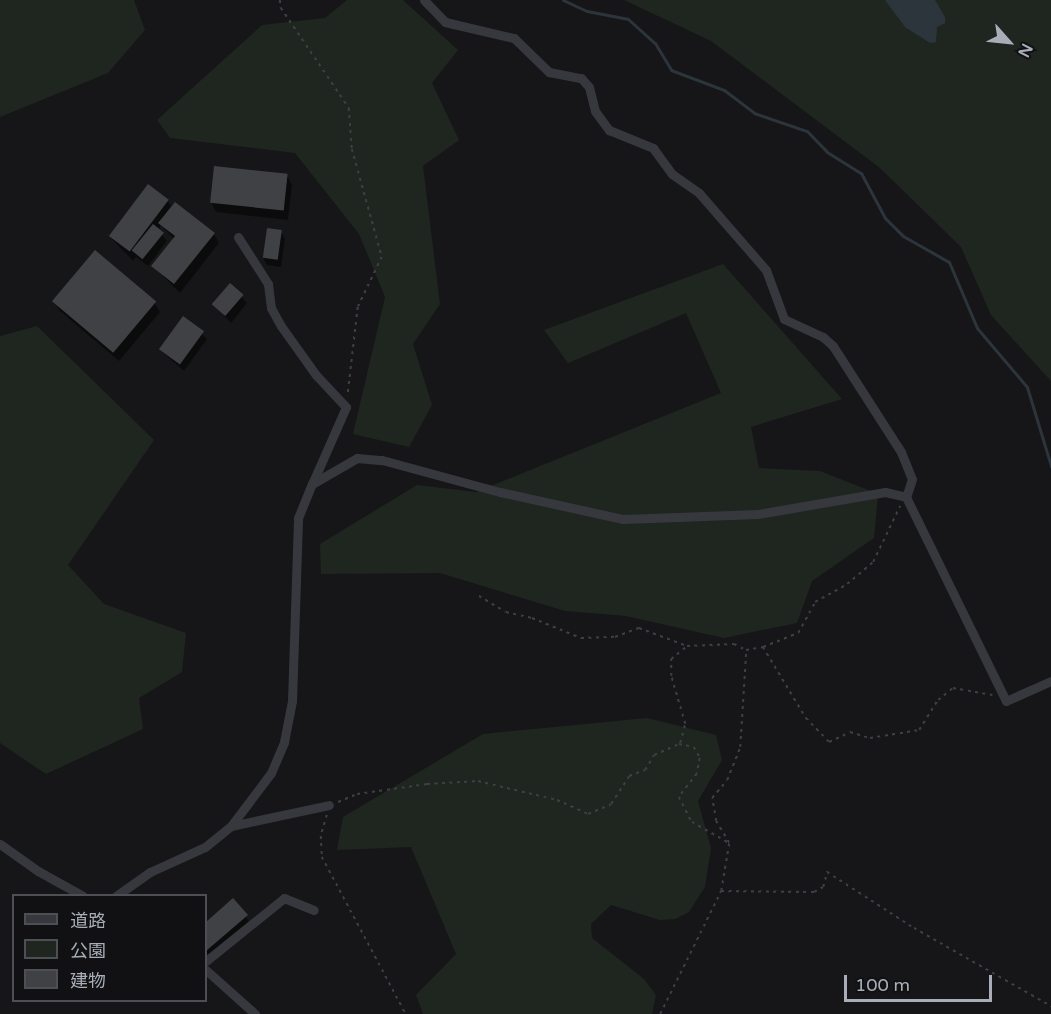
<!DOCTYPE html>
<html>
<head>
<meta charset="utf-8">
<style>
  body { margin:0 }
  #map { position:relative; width:1051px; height:1014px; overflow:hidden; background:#161618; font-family:"Varela Round","Noto Sans JP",sans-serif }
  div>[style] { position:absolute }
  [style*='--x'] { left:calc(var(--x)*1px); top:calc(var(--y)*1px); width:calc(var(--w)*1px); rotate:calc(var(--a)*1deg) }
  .green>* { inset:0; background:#1e261f }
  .water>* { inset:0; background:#2c353c }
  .shadow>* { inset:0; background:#0007 }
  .stream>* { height:3px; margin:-1.5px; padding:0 1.5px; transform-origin:1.5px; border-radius:1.5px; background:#2c353c }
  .building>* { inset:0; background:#404145; transform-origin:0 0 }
  .path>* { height:1.5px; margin-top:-0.75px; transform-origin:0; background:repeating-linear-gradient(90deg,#3d3f44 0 3px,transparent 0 7.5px) }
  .street>* { height:9px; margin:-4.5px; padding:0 4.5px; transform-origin:4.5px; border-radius:4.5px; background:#37383d }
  span { translate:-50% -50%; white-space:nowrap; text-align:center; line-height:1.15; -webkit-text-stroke:6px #111113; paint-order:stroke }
  .legend { position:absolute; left:12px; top:894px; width:195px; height:108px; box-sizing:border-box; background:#111113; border:2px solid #4d4f55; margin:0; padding:8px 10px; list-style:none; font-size:18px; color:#a8adb8 }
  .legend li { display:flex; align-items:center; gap:12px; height:30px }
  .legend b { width:30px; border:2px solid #4d4f55 }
  .north { position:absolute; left:979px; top:12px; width:60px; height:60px; -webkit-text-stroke:4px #111113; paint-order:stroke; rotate:117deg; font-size:16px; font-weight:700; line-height:24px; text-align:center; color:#a8adb8 }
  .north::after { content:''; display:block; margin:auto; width:21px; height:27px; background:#a8adb8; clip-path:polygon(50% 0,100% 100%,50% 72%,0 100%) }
  .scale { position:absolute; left:844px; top:975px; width:148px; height:27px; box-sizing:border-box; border:3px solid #a8adb8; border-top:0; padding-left:8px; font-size:18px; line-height:21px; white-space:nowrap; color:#a8adb8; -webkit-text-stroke:4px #111113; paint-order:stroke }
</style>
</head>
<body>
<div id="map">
  <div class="green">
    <div style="clip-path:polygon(0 0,134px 0,145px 30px,108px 73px,0 117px)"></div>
    <div style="clip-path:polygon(347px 0,403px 0,458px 50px,432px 83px,459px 140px,423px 166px,440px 304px,413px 344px,432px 405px,409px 447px,353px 434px,385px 297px,359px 234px,295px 153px,170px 138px,157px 120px,262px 25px,325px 18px)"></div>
    <div style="clip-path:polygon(624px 0,1051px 0,1051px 381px,991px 315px,961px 247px,880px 168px,711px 41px)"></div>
    <div style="clip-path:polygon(723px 264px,842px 399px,751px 427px,759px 468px,820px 471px,878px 494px,874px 538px,812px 581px,797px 623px,724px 638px,626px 616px,565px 611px,440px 573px,321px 574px,320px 544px,417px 485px,476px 492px,721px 393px,686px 313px,568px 363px,544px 330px)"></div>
    <div style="clip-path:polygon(37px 326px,154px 440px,68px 565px,104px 604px,186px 633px,182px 672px,139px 698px,143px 729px,46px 774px,0 743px,0 336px)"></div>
    <div style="clip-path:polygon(647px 718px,716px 735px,722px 760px,698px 801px,711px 848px,705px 887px,689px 912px,675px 919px,660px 920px,611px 905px,591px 924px,592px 938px,644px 979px,656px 995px,652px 1014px,423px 1014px,416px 995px,456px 954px,411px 847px,337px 850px,343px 817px,483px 734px)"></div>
  </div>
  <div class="water">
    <div style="clip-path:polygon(885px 0,935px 0,945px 17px,945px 23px,937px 27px,936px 42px,930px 43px,905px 27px)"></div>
  </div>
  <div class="shadow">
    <div style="clip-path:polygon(287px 176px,292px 185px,288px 220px,216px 212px,211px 202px)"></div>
    <div style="clip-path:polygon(168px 201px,172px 208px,214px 234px,219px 243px,180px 293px,153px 266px,174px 239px,161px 225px,158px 230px,167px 241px,148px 266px,136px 257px,133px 261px,109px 236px)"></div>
    <div style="clip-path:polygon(281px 232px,285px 239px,281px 267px,267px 265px,263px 258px)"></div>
    <div style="clip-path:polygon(230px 285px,247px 303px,231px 323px,214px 305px)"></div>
    <div style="clip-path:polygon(54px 301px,154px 302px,160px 312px,119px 361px,60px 311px)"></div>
    <div style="clip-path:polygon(184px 318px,207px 339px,184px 371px,160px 350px)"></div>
    <div style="clip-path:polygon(233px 900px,250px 923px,206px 958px,206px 924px)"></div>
  </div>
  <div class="stream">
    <div style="--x:563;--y:0;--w:26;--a:25"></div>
    <div style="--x:587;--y:11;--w:42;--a:11"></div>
    <div style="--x:628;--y:19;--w:36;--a:42"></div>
    <div style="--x:655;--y:43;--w:31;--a:59"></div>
    <div style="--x:671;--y:70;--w:57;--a:20.7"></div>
    <div style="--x:724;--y:90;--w:38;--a:37"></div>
    <div style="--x:754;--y:113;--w:56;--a:18.8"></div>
    <div style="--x:807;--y:131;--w:29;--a:46"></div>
    <div style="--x:827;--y:152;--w:40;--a:32"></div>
    <div style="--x:861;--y:173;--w:51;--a:61.9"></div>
    <div style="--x:885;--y:218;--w:25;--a:45"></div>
    <div style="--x:903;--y:236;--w:53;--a:29.5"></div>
    <div style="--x:949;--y:262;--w:72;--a:67"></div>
    <div style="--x:977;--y:328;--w:77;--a:49.7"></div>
    <div style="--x:1027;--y:387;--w:83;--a:73.1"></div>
  </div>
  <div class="building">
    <div style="left:214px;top:166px;width:74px;height:37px;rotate:6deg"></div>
    <div style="left:148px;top:184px;width:26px;height:65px;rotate:37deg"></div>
    <div style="clip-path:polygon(175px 202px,215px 233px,174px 284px,151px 266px,175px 236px,158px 223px)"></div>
    <div style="left:153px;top:224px;width:14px;height:34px;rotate:39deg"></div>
    <div style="left:267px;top:228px;width:15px;height:30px;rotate:8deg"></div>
    <div style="left:95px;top:250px;width:80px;height:67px;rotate:40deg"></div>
    <div style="left:230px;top:283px;width:18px;height:28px;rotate:41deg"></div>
    <div style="left:183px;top:316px;width:26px;height:41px;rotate:36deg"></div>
    <div style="clip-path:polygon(233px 898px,248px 915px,206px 951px,206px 922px)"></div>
  </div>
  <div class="path">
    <div style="--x:280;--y:0;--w:8;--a:83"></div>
    <div style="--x:281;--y:8;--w:121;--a:55.8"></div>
    <div style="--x:349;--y:108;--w:41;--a:85.8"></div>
    <div style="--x:352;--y:149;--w:112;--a:74.5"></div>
    <div style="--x:382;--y:257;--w:55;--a:115.6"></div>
    <div style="--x:358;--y:307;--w:88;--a:96.6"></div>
    <div style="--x:479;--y:596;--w:31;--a:31"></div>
    <div style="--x:506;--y:612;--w:27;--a:13"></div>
    <div style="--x:532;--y:618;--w:53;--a:22.2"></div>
    <div style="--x:581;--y:638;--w:34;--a:-2"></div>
    <div style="--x:615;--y:637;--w:26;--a:-21"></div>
    <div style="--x:639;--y:628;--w:51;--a:20.6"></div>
    <div style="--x:687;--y:646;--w:47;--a:-2.4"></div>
    <div style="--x:734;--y:644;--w:13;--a:27"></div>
    <div style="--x:746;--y:650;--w:17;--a:-10"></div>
    <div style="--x:763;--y:647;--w:38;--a:-22"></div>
    <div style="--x:798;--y:633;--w:35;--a:-61"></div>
    <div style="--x:815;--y:602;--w:37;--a:-29"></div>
    <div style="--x:847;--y:584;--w:34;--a:-40"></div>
    <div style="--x:873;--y:562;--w:62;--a:-64.3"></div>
    <div style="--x:763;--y:647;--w:83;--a:58.8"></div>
    <div style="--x:806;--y:718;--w:33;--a:46"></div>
    <div style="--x:829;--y:742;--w:23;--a:-25"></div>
    <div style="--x:850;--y:732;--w:21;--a:17"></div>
    <div style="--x:870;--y:738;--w:50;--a:-9.3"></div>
    <div style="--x:919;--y:730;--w:36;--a:-58"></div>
    <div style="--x:938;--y:700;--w:19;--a:-39"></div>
    <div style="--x:953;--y:688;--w:40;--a:10"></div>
    <div style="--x:680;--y:743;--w:20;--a:-75"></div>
    <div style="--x:685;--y:724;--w:50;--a:-106.3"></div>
    <div style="--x:671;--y:676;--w:17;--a:-90"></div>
    <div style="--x:671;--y:659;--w:19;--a:-39"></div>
    <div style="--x:338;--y:802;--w:21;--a:-23"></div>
    <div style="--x:357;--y:794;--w:71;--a:-8.1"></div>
    <div style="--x:427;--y:784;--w:51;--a:-3.4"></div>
    <div style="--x:478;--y:781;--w:81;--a:13.5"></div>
    <div style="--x:557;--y:800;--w:34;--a:24"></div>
    <div style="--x:588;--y:814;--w:25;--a:-23"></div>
    <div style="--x:611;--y:804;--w:33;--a:-57"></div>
    <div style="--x:629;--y:776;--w:17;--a:-21"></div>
    <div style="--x:645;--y:770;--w:17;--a:-59"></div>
    <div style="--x:654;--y:755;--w:27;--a:-24"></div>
    <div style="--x:679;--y:744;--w:15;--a:11"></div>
    <div style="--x:694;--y:747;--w:13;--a:61"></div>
    <div style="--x:700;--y:758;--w:16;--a:101"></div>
    <div style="--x:697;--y:774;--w:29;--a:128"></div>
    <div style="--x:679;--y:797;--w:28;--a:63"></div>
    <div style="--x:692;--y:822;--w:43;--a:29.6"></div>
    <div style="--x:327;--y:815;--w:22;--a:106"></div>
    <div style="--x:321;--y:836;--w:21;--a:87"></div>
    <div style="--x:322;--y:857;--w:178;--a:61.9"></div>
    <div style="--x:721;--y:891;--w:93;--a:0.6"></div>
    <div style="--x:814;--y:892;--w:10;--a:-29"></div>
    <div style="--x:823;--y:887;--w:16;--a:-75"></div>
    <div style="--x:827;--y:872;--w:103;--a:32.8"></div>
    <div style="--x:914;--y:928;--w:158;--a:29.7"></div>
    <div style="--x:660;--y:1014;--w:137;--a:-63.6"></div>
    <div style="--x:721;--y:891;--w:49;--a:-80.5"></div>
    <div style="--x:729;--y:843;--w:26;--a:-121"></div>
    <div style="--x:716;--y:821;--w:23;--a:-100"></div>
    <div style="--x:712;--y:798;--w:23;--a:-50"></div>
    <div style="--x:727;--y:780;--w:35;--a:-68"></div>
    <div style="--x:740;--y:747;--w:96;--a:-86.4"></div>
  </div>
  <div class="street">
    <div style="--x:424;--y:0;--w:30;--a:46"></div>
    <div style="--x:445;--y:22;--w:71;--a:13.1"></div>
    <div style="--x:514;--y:38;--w:49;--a:44.2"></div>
    <div style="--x:549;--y:72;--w:33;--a:11"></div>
    <div style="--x:581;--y:78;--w:12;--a:48"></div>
    <div style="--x:589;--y:87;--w:25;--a:76"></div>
    <div style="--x:595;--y:111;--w:24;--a:54"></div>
    <div style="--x:609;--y:130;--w:48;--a:22.2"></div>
    <div style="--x:653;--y:148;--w:32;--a:54"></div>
    <div style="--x:672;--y:174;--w:33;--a:35"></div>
    <div style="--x:699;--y:193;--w:102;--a:49"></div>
    <div style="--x:766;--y:270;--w:52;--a:69.8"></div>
    <div style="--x:784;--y:319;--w:43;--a:24.8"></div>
    <div style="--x:823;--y:337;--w:13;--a:42"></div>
    <div style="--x:833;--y:346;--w:126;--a:57.3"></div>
    <div style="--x:901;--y:452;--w:29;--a:68"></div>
    <div style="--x:912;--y:479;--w:19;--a:108"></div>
    <div style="--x:906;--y:497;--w:227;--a:63.9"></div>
    <div style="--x:1006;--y:701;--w:49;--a:-24"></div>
    <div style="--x:238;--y:237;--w:56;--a:57.4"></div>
    <div style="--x:268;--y:284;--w:24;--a:83"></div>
    <div style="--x:271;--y:308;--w:21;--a:61"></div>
    <div style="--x:281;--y:326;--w:60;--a:54.5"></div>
    <div style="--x:316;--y:375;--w:44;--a:46.8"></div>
    <div style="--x:346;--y:407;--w:84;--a:113.8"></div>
    <div style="--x:231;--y:826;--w:100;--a:-12.1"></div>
    <div style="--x:0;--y:844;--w:47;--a:35.4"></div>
    <div style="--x:38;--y:871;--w:51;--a:29.1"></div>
    <div style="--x:116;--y:896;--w:42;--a:-35.2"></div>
    <div style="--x:150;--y:872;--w:60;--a:-24.4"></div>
    <div style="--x:205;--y:847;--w:33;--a:-39"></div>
    <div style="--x:231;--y:826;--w:66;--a:-53"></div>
    <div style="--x:271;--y:773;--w:34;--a:-67"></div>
    <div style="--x:284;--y:742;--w:42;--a:-79"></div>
    <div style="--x:292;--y:701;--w:183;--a:-88.1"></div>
    <div style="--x:298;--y:518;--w:37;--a:-68"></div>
    <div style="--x:312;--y:484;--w:52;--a:-30"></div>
    <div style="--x:357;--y:458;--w:25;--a:5"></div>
    <div style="--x:382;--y:460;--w:122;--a:15.2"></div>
    <div style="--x:500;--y:492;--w:126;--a:12.4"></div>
    <div style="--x:623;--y:519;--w:135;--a:-2.1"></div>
    <div style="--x:758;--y:514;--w:129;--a:-9.8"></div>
    <div style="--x:885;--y:492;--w:22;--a:13"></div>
    <div style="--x:206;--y:961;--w:100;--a:-38.9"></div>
    <div style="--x:284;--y:898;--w:32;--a:22"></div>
    <div style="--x:206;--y:970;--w:66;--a:41.9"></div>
  </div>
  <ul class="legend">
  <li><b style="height:8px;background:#37383d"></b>道路</li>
  <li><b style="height:16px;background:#1e261f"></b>公園</li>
  <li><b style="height:16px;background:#404145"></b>建物</li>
  </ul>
  <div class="north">N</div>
  <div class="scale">100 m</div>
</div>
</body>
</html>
